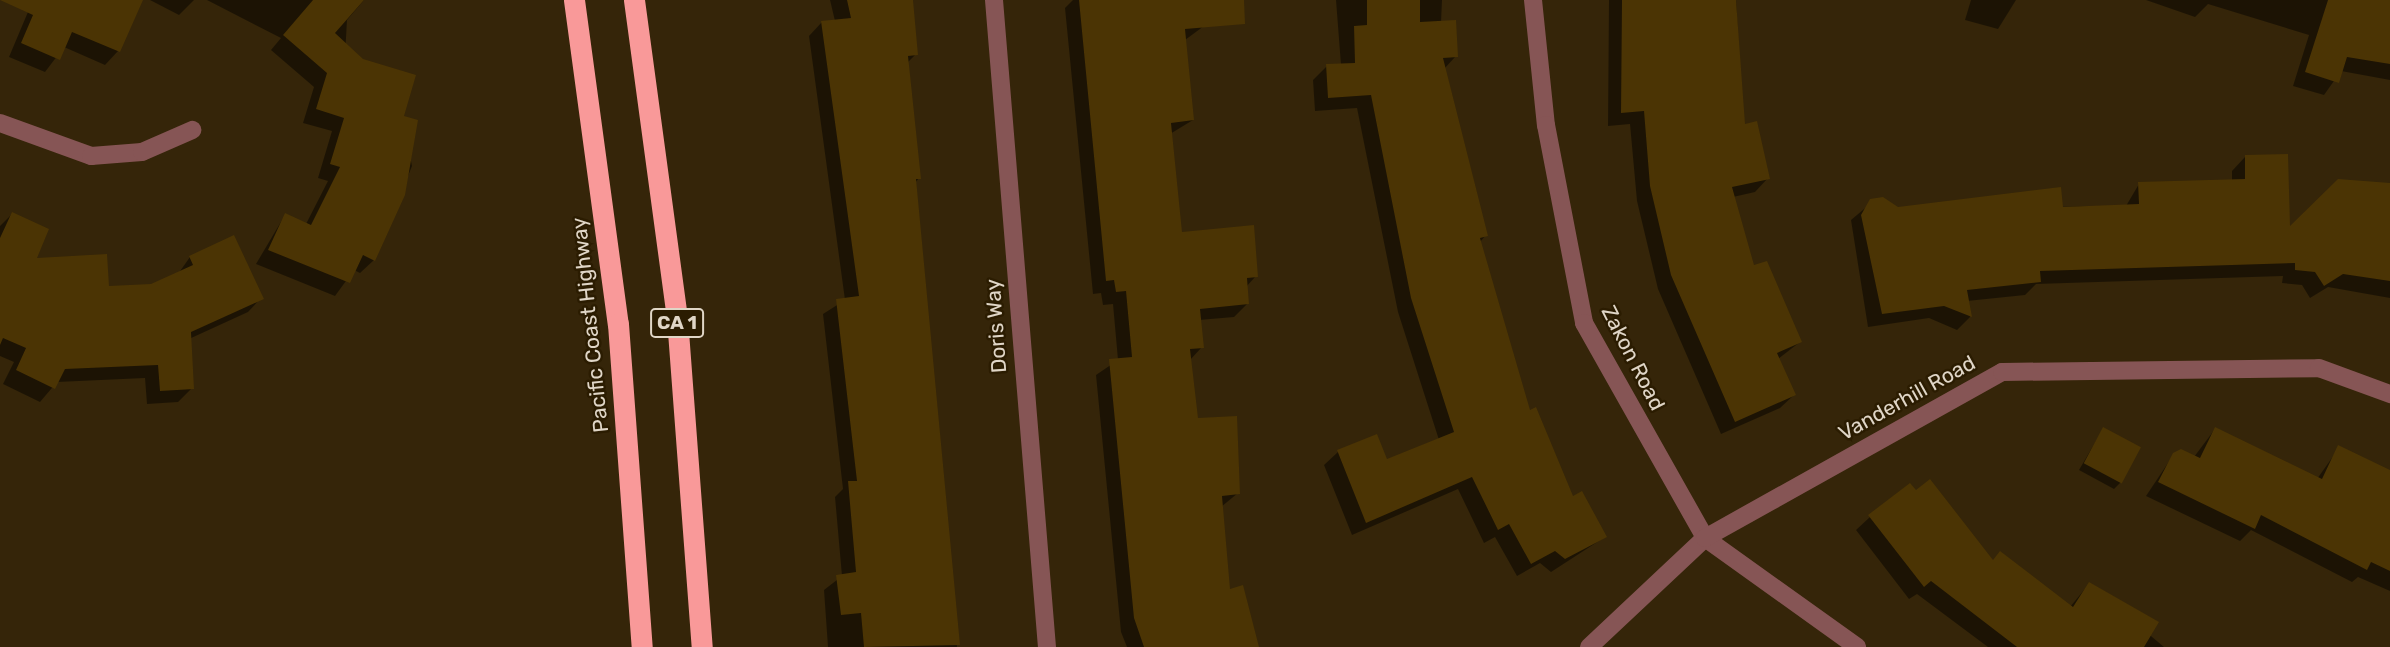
<!DOCTYPE html>
<html>
<head>
<meta charset="utf-8">
<style>
  body { margin:0 }
  #map { position:relative; width:2390px; height:647px; overflow:hidden; background:#352509; font-family:Rubik,sans-serif }
  div>[style] { position:absolute }
  [style*='--x'] { left:calc(var(--x)*1px); top:calc(var(--y)*1px); width:calc(var(--w)*1px); rotate:calc(var(--a)*1deg) }
  .shadow>* { inset:0; background:#0007 }
  .building>* { inset:0; background:#4b3404; transform-origin:0 0 }
  .minor>* { height:18px; margin:-9px; padding:0 9px; transform-origin:9px; border-radius:9px; background:#865555 }
  .highway>* { height:21px; margin:-10.5px; padding:0 10.5px; transform-origin:10.5px; border-radius:10.5px; background:#f99999 }
  span { translate:-50% -50%; white-space:nowrap; text-align:center; line-height:1.15; -webkit-text-stroke:5px #2b1c01; paint-order:stroke }
  .shield-label span { padding:2px 5px; background:#2b1c01; border:2px solid; border-radius:5px; -webkit-text-stroke-width:0 }
  .shield-label { font-size:19px; color:#e0d6c7; font-weight:700 }
  .street-label { font-size:21px; color:#e0d6c7 }
</style>
</head>
<body>
<div id="map">
  <div class="shadow">
    <div style="clip-path:polygon(33px 0,141px 0,118px 51px,105px 65px,64px 47px,45px 72px,9px 57px)"></div>
    <div style="clip-path:polygon(150px 0,194px 0,179px 15px)"></div>
    <div style="clip-path:polygon(207px 0,364px 0,347px 20px,345px 56px,402px 117px,412px 166px,374px 260px,360px 273px,354px 270px,335px 296px,256px 264px,285px 215px,306px 224px,328px 181px,318px 178px,332px 131px,303px 123px,314px 87px,271px 50px,281px 38px)"></div>
    <div style="clip-path:polygon(830px 0,910px 0,916px 54px,907px 63px,919px 178px,915px 183px,957px 647px,828px 647px,824px 590px,842px 576px,835px 497px,843px 489px,823px 314px,845px 300px,809px 36px,822px 22px,835px 21px)"></div>
    <div style="clip-path:polygon(1073px 0,1210px 0,1204px 26px,1185px 40px,1193px 120px,1170px 134px,1180px 234px,1256px 276px,1246px 287px,1248px 303px,1234px 317px,1199px 320px,1202px 347px,1190px 360px,1196px 420px,1238px 493px,1221px 507px,1229px 591px,1258px 647px,1127px 647px,1121px 632px,1096px 375px,1118px 360px,1113px 304px,1103px 305px,1101px 293px,1093px 294px,1065px 8px)"></div>
    <div style="clip-path:polygon(1336px 0,1442px 0,1441px 23px,1456px 56px,1444px 69px,1486px 235px,1480px 242px,1528px 412px,1572px 499px,1605px 537px,1551px 572px,1540px 563px,1517px 576px,1495px 537px,1484px 543px,1458px 489px,1352px 535px,1324px 465px,1338px 452px,1386px 461px,1439px 440px,1398px 312px,1357px 108px,1315px 111px,1313px 80px,1327px 66px,1341px 65px)"></div>
    <div style="clip-path:polygon(1609px 0,1736px 0,1743px 126px,1768px 178px,1755px 192px,1733px 197px,1753px 268px,1800px 342px,1778px 359px,1794px 395px,1780px 408px,1721px 434px,1658px 289px,1637px 201px,1630px 124px,1608px 126px)"></div>
    <div style="clip-path:polygon(1971px 0,2016px 0,1998px 29px,1965px 20px)"></div>
    <div style="clip-path:polygon(2146px 0,2390px 0,2390px 80px,2341px 71px,2324px 95px,2293px 86px,2309px 35px,2208px 4px,2195px 17px)"></div>
    <div style="clip-path:polygon(2245px 157px,2288px 230px,2390px 189px,2390px 298px,2328px 287px,2310px 298px,2302px 285px,2282px 283px,2283px 276px,2036px 284px,2025px 295px,1967px 301px,1970px 317px,1957px 330px,1929px 318px,1868px 327px,1851px 220px,1876px 199px,1898px 209px,2126px 206px,2139px 184px,2232px 181px,2232px 171px)"></div>
    <div style="clip-path:polygon(12px 214px,34px 260px,107px 288px,152px 286px,178px 274px,190px 257px,261px 298px,248px 312px,189px 339px,192px 388px,178px 402px,147px 404px,145px 378px,57px 382px,40px 402px,3px 384px,14px 362px,0 356px,0 226px)"></div>
    <div style="clip-path:polygon(2103px 429px,2121px 482px,2114px 489px,2079px 470px)"></div>
    <div style="clip-path:polygon(2215px 429px,2317px 479px,2339px 448px,2390px 483px,2390px 591px,2358px 577px,2352px 582px,2251px 530px,2240px 541px,2146px 496px,2174px 454px,2194px 457px)"></div>
    <div style="clip-path:polygon(1870px 517px,1992px 561px,2070px 607px,2089px 584px,2164px 647px,1988px 647px,1917px 594px,1909px 599px,1856px 530px)"></div>
  </div>
  <div class="building">
    <div style="clip-path:polygon(0 0,143px 0,120px 52px,72px 32px,60px 60px,21px 43px,33px 15px)"></div>
    <div style="clip-path:polygon(313px 0,364px 0,335px 33px,363px 59px,416px 75px,404px 116px,418px 120px,405px 195px,375px 261px,363px 255px,350px 283px,268px 250px,285px 213px,311px 225px,340px 167px,330px 164px,344px 118px,316px 109px,327px 73px,283px 35px)"></div>
    <div style="clip-path:polygon(847px 0,913px 0,918px 55px,908px 56px,921px 179px,916px 179px,960px 645px,864px 647px,861px 613px,841px 615px,836px 575px,856px 572px,848px 481px,857px 481px,836px 299px,859px 296px,821px 21px,851px 18px)"></div>
    <div style="clip-path:polygon(1079px 0,1244px 0,1245px 24px,1185px 29px,1194px 120px,1171px 123px,1182px 232px,1254px 225px,1258px 277px,1247px 278px,1249px 304px,1200px 309px,1204px 348px,1190px 349px,1198px 418px,1237px 416px,1240px 494px,1222px 496px,1230px 589px,1243px 585px,1259px 647px,1144px 647px,1134px 618px,1109px 359px,1132px 357px,1126px 291px,1116px 292px,1114px 280px,1106px 281px)"></div>
    <div style="clip-path:polygon(1367px 0,1420px 0,1420px 22px,1456px 20px,1458px 57px,1443px 58px,1488px 236px,1480px 238px,1530px 410px,1536px 407px,1573px 496px,1582px 491px,1607px 537px,1565px 559px,1555px 551px,1531px 564px,1509px 524px,1498px 530px,1472px 477px,1366px 523px,1337px 450px,1377px 434px,1387px 459px,1454px 432px,1411px 298px,1371px 95px,1328px 98px,1326px 64px,1355px 63px,1354px 26px,1367px 25px)"></div>
    <div style="clip-path:polygon(1622px 0,1736px 0,1745px 124px,1757px 121px,1770px 179px,1732px 187px,1754px 265px,1767px 261px,1802px 342px,1777px 353px,1796px 395px,1735px 422px,1671px 275px,1650px 186px,1644px 111px,1621px 113px)"></div>
    <div style="clip-path:polygon(2328px 0,2390px 0,2390px 64px,2347px 57px,2339px 83px,2305px 72px)"></div>
    <div style="clip-path:polygon(2288px 154px,2290px 226px,2338px 179px,2390px 183px,2390px 281px,2343px 274px,2324px 286px,2315px 272px,2295px 270px,2295px 263px,2040px 271px,2041px 282px,1967px 290px,1972px 317px,1944px 306px,1882px 314px,1861px 215px,1870px 199px,1883px 197px,1898px 207px,2061px 187px,2063px 207px,2139px 204px,2138px 182px,2245px 179px,2245px 155px)"></div>
    <div style="clip-path:polygon(12px 212px,49px 229px,37px 258px,107px 254px,109px 286px,151px 284px,193px 265px,189px 256px,234px 235px,264px 299px,191px 332px,194px 389px,160px 391px,158px 365px,65px 369px,55px 389px,16px 370px,26px 348px,3px 338px,0 345px,0 238px)"></div>
    <div style="left:2103px;top:427px;width:43px;height:41px;rotate:28deg"></div>
    <div style="clip-path:polygon(2215px 427px,2322px 479px,2338px 445px,2390px 470px,2390px 571px,2371px 562px,2367px 570px,2261px 515px,2255px 529px,2158px 482px,2173px 453px,2181px 449px,2200px 458px)"></div>
    <div style="clip-path:polygon(1930px 479px,1993px 560px,2000px 551px,2073px 607px,2089px 582px,2159px 622px,2144px 647px,2017px 647px,1931px 581px,1924px 587px,1868px 515px,1910px 483px,1916px 490px)"></div>
  </div>
  <div class="minor">
    <div style="--x:994;--y:0;--w:649;--a:85.32"></div>
    <div style="--x:1533;--y:0;--w:126;--a:84.1"></div>
    <div style="--x:1546;--y:125;--w:202;--a:79.1"></div>
    <div style="--x:1584;--y:323;--w:247;--a:60.6"></div>
    <div style="--x:1705;--y:538;--w:187;--a:35.6"></div>
    <div style="--x:0;--y:123;--w:97;--a:19.9"></div>
    <div style="--x:91;--y:156;--w:51;--a:-4.5"></div>
    <div style="--x:142;--y:152;--w:55;--a:-23.7"></div>
    <div style="--x:1589;--y:647;--w:159;--a:-43.2"></div>
    <div style="--x:1705;--y:538;--w:340;--a:-29.2"></div>
    <div style="--x:2002;--y:372;--w:317;--a:-0.7"></div>
    <div style="--x:2319;--y:368;--w:76;--a:20.1"></div>
  </div>
  <div class="highway">
    <div style="--x:574;--y:0;--w:327;--a:82.3"></div>
    <div style="--x:618;--y:324;--w:324;--a:85.8"></div>
    <div style="--x:634;--y:0;--w:321;--a:82.3"></div>
    <div style="--x:677;--y:318;--w:330;--a:85.7"></div>
  </div>
  <div class="shield-label">
    <span style="left:677px;top:323px">CA 1</span>
  </div>
  <div class="street-label">
    <span style="left:590px;top:325px;rotate:-96deg">Pacific Coast Highway</span>
    <span style="left:996px;top:326px;rotate:-94deg">Doris Way</span>
    <span style="left:1633px;top:358px;rotate:63deg">Zakon Road</span>
    <span style="left:1907px;top:398px;rotate:-29deg">Vanderhill Road</span>
  </div>
</div>
</body>
</html>
